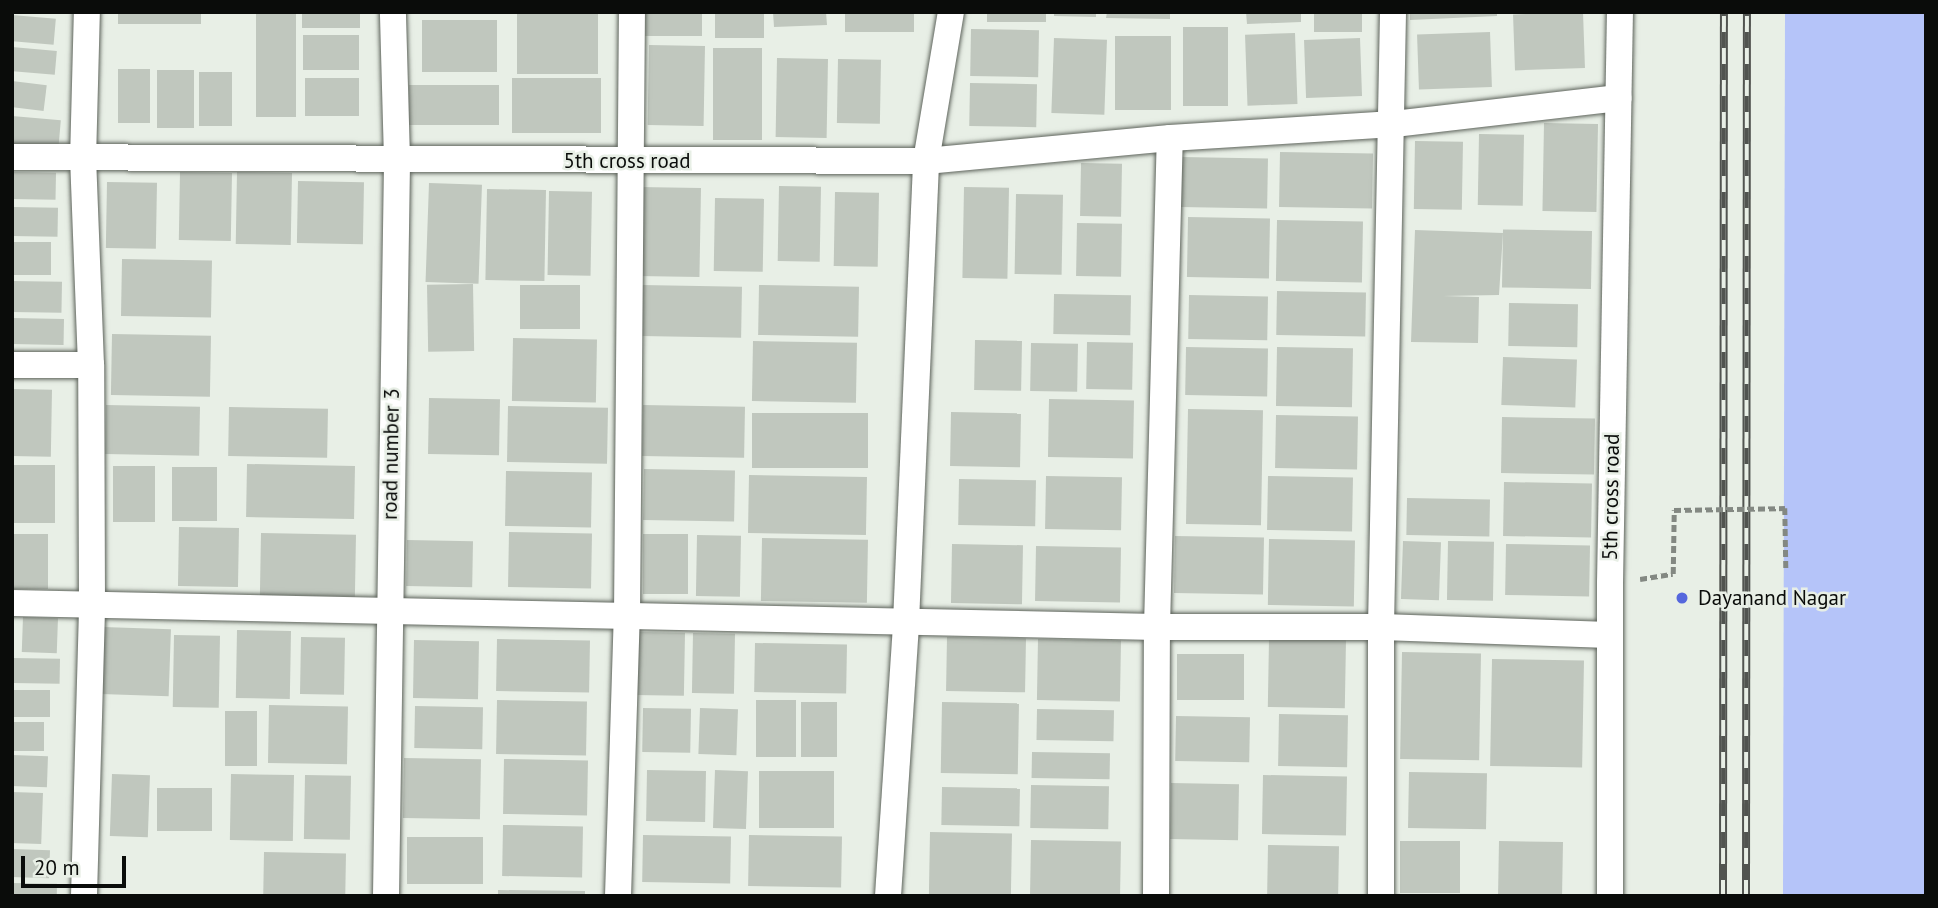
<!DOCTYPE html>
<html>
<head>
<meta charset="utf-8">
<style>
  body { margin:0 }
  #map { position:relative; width:1938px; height:908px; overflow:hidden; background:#e8efe6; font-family:"PT Sans",sans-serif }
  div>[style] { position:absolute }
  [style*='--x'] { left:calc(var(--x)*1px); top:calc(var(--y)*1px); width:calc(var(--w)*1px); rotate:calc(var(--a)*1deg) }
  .green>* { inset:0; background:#b5c4f9 }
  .building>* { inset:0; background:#c0c7be; transform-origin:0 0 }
  .path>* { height:4.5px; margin-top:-2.25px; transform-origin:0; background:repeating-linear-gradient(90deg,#838882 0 7px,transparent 0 10.5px) }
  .roads { filter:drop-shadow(0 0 2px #5e645c) drop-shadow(0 0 2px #5e645c) }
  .minor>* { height:26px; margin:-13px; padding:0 13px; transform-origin:13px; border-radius:13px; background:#fff }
  .rail>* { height:8px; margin-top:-4px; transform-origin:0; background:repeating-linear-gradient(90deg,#e8efe6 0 16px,#515450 0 32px); box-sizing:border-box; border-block:2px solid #515450 }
  .path-bridge>* { height:4.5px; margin-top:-2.25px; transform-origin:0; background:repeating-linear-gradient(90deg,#838882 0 7px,transparent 0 10.5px) }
  .dots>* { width:19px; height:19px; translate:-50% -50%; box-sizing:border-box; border:4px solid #e8efe6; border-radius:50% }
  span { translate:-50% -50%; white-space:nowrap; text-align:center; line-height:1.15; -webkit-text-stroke:5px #e8efe6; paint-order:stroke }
  .street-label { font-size:21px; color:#0a0c0a }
  .poi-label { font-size:21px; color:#0a0c0a }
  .left { translate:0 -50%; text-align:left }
  .frame { position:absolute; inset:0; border:14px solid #0a0c0a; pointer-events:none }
  .scale { position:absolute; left:21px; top:856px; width:105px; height:32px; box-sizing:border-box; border:4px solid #0a0c0a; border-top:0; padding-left:9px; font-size:21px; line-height:24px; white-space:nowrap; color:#0a0c0a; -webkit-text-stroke:5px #e8efe6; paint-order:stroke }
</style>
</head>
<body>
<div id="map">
  <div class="green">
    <div style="clip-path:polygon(1785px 12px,1924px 12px,1926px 16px,1926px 896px,1783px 896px)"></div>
  </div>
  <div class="building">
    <div style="left:118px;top:12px;width:83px;height:12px"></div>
    <div style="left:256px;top:12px;width:40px;height:105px"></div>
    <div style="left:302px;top:12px;width:58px;height:16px"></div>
    <div style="left:517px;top:12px;width:81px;height:62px"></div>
    <div style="left:645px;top:12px;width:57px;height:24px"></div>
    <div style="left:715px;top:12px;width:49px;height:26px"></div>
    <div style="clip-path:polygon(773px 12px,826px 12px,827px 25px,774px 27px)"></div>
    <div style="left:845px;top:12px;width:69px;height:20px"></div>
    <div style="left:987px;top:12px;width:59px;height:10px"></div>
    <div style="clip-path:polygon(1054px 12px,1096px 12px,1096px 17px,1054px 16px)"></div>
    <div style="clip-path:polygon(1107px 12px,1170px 12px,1170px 19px,1106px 18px)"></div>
    <div style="clip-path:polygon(1246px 12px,1301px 12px,1301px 22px,1247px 24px)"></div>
    <div style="left:1314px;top:12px;width:48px;height:20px"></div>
    <div style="clip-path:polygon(1410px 12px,1497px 12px,1497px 16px,1410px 20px)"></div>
    <div style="left:1583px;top:12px;width:56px;height:70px;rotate:88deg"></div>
    <div style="left:12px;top:15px;width:44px;height:26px;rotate:5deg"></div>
    <div style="left:497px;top:20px;width:52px;height:75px;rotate:90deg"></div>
    <div style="left:1228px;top:27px;width:79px;height:45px;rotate:90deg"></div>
    <div style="left:971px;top:29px;width:68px;height:47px;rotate:1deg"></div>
    <div style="left:1490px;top:32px;width:55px;height:73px;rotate:88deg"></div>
    <div style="left:1295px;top:33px;width:71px;height:50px;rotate:88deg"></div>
    <div style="left:303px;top:35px;width:56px;height:35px"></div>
    <div style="left:1115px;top:36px;width:56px;height:74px"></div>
    <div style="left:1054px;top:38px;width:53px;height:75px;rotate:2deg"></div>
    <div style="left:1360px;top:38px;width:58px;height:56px;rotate:88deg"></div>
    <div style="left:649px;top:45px;width:56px;height:80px;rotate:1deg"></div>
    <div style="left:12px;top:47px;width:45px;height:24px;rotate:5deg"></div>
    <div style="left:713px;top:48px;width:49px;height:92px"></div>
    <div style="left:777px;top:58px;width:51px;height:79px;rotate:1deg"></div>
    <div style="left:838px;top:59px;width:43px;height:64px;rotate:1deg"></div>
    <div style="left:118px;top:69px;width:32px;height:54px"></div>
    <div style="left:157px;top:70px;width:37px;height:58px"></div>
    <div style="left:199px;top:72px;width:33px;height:54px"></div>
    <div style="left:305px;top:78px;width:54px;height:38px"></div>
    <div style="left:601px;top:78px;width:55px;height:89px;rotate:90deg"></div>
    <div style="left:12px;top:81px;width:35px;height:26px;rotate:7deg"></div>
    <div style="left:970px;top:83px;width:67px;height:43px;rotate:1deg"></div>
    <div style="left:409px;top:85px;width:90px;height:40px"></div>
    <div style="left:12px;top:116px;width:49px;height:32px;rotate:5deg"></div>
    <div style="left:1544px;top:123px;width:54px;height:88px;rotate:1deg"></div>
    <div style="left:1479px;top:134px;width:45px;height:71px;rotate:1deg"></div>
    <div style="left:1415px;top:141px;width:48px;height:68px;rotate:1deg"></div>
    <div style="left:1280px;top:152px;width:93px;height:55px;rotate:1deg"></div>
    <div style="left:1181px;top:157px;width:87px;height:50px;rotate:1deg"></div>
    <div style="left:1081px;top:163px;width:41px;height:53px;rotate:1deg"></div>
    <div style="left:12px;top:172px;width:44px;height:27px;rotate:1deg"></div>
    <div style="left:180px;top:172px;width:52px;height:68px;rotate:1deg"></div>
    <div style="left:237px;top:172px;width:55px;height:72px;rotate:1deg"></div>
    <div style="left:298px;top:181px;width:66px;height:62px;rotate:1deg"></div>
    <div style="left:107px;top:182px;width:50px;height:66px;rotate:1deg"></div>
    <div style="left:429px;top:183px;width:53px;height:99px;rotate:2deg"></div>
    <div style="left:779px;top:186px;width:42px;height:75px;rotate:1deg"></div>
    <div style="left:639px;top:187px;width:62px;height:89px;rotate:1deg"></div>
    <div style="left:964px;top:187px;width:45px;height:91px;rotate:1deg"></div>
    <div style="left:487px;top:189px;width:59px;height:91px;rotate:1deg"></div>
    <div style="left:549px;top:191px;width:43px;height:84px;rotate:1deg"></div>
    <div style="left:835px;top:192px;width:44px;height:74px;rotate:1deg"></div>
    <div style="left:1016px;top:194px;width:47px;height:80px;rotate:1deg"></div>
    <div style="left:715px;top:198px;width:49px;height:73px;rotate:1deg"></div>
    <div style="left:12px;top:207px;width:46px;height:29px;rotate:1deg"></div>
    <div style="left:1188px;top:217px;width:82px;height:60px;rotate:1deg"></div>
    <div style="left:1277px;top:220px;width:86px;height:61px;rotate:1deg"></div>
    <div style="left:1077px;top:223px;width:45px;height:53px;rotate:1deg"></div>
    <div style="clip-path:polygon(1415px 230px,1503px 233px,1499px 295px,1443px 296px,1479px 297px,1478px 343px,1411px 342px)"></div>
    <div style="left:1592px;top:231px;width:58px;height:89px;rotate:91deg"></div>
    <div style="left:12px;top:242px;width:39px;height:33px"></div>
    <div style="left:122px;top:259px;width:90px;height:57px;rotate:1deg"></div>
    <div style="left:12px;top:281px;width:50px;height:31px;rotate:1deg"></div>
    <div style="left:473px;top:284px;width:67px;height:46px;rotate:89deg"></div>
    <div style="left:520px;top:285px;width:60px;height:44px"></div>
    <div style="left:642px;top:285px;width:100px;height:51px;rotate:1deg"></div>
    <div style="left:759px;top:285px;width:100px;height:50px;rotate:1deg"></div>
    <div style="left:1277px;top:291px;width:89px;height:44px;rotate:1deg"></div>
    <div style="left:1054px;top:294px;width:77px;height:40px;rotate:1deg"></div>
    <div style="left:1189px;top:295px;width:79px;height:44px;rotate:1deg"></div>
    <div style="left:1509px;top:303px;width:69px;height:43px;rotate:1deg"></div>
    <div style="left:12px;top:318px;width:52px;height:26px;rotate:1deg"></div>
    <div style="left:112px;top:334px;width:99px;height:61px;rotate:1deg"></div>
    <div style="left:513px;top:338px;width:84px;height:63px;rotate:1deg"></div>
    <div style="left:975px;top:340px;width:47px;height:50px;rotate:1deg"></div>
    <div style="left:753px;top:341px;width:104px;height:60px;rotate:1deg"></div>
    <div style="left:1087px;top:342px;width:46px;height:47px;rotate:1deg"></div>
    <div style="left:1031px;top:343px;width:47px;height:48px;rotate:1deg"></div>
    <div style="left:1186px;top:347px;width:82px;height:48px;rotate:1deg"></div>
    <div style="left:1277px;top:347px;width:76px;height:59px;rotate:1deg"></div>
    <div style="left:1503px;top:357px;width:74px;height:48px;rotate:2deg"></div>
    <div style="left:12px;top:389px;width:40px;height:67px;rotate:1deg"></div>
    <div style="left:429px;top:398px;width:71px;height:56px;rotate:1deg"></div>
    <div style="left:1049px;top:399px;width:85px;height:58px;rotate:1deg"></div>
    <div style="left:106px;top:405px;width:94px;height:49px;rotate:1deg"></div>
    <div style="left:643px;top:405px;width:102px;height:51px;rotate:1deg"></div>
    <div style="left:508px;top:406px;width:100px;height:56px;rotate:1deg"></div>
    <div style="left:229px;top:407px;width:99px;height:49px;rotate:1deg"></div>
    <div style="left:1188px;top:409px;width:75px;height:115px;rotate:1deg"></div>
    <div style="left:951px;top:412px;width:70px;height:54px;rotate:1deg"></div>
    <div style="left:752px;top:413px;width:116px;height:55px"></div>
    <div style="left:1276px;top:415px;width:82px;height:53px;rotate:1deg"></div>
    <div style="left:1502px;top:417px;width:93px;height:56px;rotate:1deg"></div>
    <div style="left:247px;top:464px;width:108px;height:53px;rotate:1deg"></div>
    <div style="left:12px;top:465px;width:43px;height:58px"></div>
    <div style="left:113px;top:466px;width:42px;height:56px"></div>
    <div style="left:172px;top:467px;width:45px;height:54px"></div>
    <div style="left:644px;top:469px;width:91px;height:51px;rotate:1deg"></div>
    <div style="left:506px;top:471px;width:86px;height:55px;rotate:1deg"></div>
    <div style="left:749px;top:475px;width:118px;height:58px;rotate:1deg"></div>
    <div style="left:1046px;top:476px;width:76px;height:53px;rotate:1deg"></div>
    <div style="left:1268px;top:476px;width:85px;height:54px;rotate:1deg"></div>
    <div style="left:959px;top:479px;width:77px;height:46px;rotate:1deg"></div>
    <div style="left:1504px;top:482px;width:88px;height:54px;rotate:1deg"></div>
    <div style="left:1407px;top:498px;width:83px;height:37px;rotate:1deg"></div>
    <div style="left:179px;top:527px;width:60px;height:59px;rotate:1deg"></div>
    <div style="left:509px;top:532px;width:83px;height:55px;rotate:1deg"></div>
    <div style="left:261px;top:533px;width:95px;height:62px;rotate:1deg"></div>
    <div style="left:12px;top:534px;width:36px;height:55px"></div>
    <div style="left:643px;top:534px;width:45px;height:60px"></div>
    <div style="left:697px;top:535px;width:44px;height:61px;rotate:1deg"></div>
    <div style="left:1175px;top:536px;width:89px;height:57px;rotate:1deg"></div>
    <div style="left:762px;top:538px;width:106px;height:63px;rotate:1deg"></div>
    <div style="left:1269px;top:539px;width:86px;height:66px;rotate:1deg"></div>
    <div style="left:407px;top:540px;width:66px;height:46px;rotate:1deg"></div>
    <div style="left:1403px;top:541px;width:38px;height:58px;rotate:2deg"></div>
    <div style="left:1448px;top:541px;width:46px;height:59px;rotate:1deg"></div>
    <div style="left:952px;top:544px;width:71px;height:59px;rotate:1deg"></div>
    <div style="left:1506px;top:544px;width:84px;height:51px;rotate:1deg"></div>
    <div style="left:1036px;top:546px;width:85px;height:55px;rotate:1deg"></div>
    <div style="left:23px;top:617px;width:35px;height:35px;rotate:2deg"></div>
    <div style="left:103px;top:627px;width:68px;height:67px;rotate:2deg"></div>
    <div style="left:237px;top:630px;width:54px;height:68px;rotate:1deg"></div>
    <div style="left:635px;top:632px;width:50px;height:63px;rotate:1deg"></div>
    <div style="left:693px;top:633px;width:42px;height:60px;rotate:1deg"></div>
    <div style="left:174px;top:635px;width:46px;height:72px;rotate:1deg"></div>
    <div style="left:301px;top:637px;width:44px;height:57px;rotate:1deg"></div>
    <div style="left:947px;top:637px;width:79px;height:54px;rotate:1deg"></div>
    <div style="left:497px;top:639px;width:93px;height:52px;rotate:1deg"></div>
    <div style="left:1038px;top:639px;width:83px;height:61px;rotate:1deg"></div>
    <div style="left:1269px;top:639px;width:77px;height:68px;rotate:1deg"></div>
    <div style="left:414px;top:640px;width:65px;height:58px;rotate:1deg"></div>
    <div style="left:755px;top:643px;width:92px;height:49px;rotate:1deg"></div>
    <div style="left:1402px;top:652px;width:79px;height:107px;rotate:1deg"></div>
    <div style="left:1177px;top:654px;width:67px;height:46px"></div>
    <div style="left:12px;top:658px;width:48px;height:25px;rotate:1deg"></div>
    <div style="left:1492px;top:659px;width:92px;height:107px;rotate:1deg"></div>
    <div style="left:12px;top:690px;width:38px;height:27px"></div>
    <div style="left:497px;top:700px;width:90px;height:54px;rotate:1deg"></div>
    <div style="left:756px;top:700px;width:40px;height:57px"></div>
    <div style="left:801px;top:702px;width:36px;height:55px"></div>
    <div style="left:942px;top:702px;width:77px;height:71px;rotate:1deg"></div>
    <div style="left:269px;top:705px;width:79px;height:58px;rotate:1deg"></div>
    <div style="left:415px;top:706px;width:68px;height:42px;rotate:1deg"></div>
    <div style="left:643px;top:708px;width:48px;height:44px;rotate:1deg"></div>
    <div style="left:700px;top:708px;width:38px;height:46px;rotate:2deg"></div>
    <div style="left:1037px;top:709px;width:77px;height:31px;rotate:1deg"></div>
    <div style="left:225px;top:711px;width:32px;height:55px"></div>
    <div style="left:1279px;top:714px;width:69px;height:52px;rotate:1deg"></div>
    <div style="left:1176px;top:716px;width:74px;height:45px;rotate:1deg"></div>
    <div style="left:12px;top:722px;width:32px;height:29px"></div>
    <div style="left:1032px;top:752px;width:78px;height:26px;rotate:1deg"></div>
    <div style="left:12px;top:755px;width:36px;height:31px;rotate:2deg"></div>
    <div style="left:404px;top:758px;width:77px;height:60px;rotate:1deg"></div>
    <div style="left:504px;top:759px;width:84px;height:55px;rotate:1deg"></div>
    <div style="left:647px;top:770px;width:59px;height:51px;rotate:1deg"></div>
    <div style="left:715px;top:770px;width:33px;height:58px;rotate:2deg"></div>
    <div style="left:759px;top:771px;width:75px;height:57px"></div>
    <div style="left:1409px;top:772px;width:78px;height:56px;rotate:1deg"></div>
    <div style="left:112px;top:774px;width:38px;height:62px;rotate:2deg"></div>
    <div style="left:231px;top:774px;width:63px;height:66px;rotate:1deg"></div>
    <div style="left:305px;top:775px;width:46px;height:64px;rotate:1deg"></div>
    <div style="left:1263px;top:775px;width:84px;height:59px;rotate:1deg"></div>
    <div style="left:1171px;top:783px;width:68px;height:56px;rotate:1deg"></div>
    <div style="left:1031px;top:785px;width:78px;height:43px;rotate:1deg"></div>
    <div style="left:942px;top:787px;width:78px;height:38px;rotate:1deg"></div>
    <div style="left:157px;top:788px;width:55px;height:43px"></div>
    <div style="left:12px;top:792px;width:31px;height:51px;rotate:2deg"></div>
    <div style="left:503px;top:825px;width:80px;height:51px;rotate:1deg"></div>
    <div style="left:930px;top:832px;width:82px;height:62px;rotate:1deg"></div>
    <div style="left:643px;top:835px;width:88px;height:47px;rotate:1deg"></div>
    <div style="left:749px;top:835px;width:93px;height:51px;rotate:1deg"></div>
    <div style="left:407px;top:837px;width:76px;height:47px"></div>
    <div style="left:1031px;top:840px;width:90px;height:55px;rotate:1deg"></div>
    <div style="left:1400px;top:841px;width:60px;height:52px"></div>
    <div style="left:1499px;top:841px;width:64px;height:53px;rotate:1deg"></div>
    <div style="left:1268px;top:845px;width:71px;height:50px;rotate:1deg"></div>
    <div style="left:12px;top:849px;width:38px;height:28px;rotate:2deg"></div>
    <div style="left:264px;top:852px;width:82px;height:44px;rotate:1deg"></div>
    <div style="left:12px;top:883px;width:45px;height:13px;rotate:1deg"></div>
    <div style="clip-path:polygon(498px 890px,585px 891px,585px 896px,498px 896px)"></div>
  </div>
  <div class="path">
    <div style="--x:1785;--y:508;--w:60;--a:89"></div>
    <div style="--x:1640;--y:579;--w:33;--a:-9"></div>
    <div style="--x:1673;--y:574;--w:64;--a:-89.1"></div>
  </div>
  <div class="roads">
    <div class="minor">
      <div style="--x:12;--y:157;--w:914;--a:0.25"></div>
      <div style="--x:926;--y:161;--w:245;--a:-5.4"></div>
      <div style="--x:1170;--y:138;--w:224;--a:-3.6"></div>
      <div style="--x:1394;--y:124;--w:226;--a:-6.6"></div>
      <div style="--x:12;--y:365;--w:79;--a:0"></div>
      <div style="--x:12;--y:603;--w:1145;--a:1.2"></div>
      <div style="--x:1157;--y:627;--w:224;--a:0"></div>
      <div style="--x:1381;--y:627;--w:229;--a:2"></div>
      <div style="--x:84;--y:896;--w:294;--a:-88.4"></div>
      <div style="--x:92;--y:602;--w:237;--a:-90.2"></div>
      <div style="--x:91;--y:365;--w:205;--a:-92.2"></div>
      <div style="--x:83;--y:160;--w:148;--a:-88.5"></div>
      <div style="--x:386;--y:896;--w:737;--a:-89.14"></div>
      <div style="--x:397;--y:159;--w:147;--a:-91.6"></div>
      <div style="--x:618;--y:896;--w:280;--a:-88.2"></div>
      <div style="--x:627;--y:616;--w:604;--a:-89.53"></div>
      <div style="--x:888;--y:896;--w:275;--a:-86.2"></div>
      <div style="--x:906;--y:622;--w:461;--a:-87.5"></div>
      <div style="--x:926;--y:161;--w:151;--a:-80.5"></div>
      <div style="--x:1156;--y:896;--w:269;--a:-89.8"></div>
      <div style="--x:1157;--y:627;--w:489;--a:-88.5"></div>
      <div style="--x:1381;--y:896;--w:269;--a:-90"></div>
      <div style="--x:1381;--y:627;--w:615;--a:-88.88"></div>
      <div style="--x:1610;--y:896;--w:313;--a:-90"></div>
      <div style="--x:1610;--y:583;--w:571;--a:-89"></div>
    </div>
  </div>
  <div class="rail">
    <div style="--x:1723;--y:896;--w:884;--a:-89.94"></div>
    <div style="--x:1746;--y:896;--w:884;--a:-89.94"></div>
  </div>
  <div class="path-bridge">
    <div style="--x:1674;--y:510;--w:111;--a:-1"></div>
  </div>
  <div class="dots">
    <div style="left:1682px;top:598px;background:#5567dd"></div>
  </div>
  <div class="street-label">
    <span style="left:627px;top:161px">5th cross road</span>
    <span style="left:391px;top:454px;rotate:-89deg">road number 3</span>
    <span style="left:1611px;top:497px;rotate:-89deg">5th cross road</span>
  </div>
  <div class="poi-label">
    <span class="left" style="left:1698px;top:598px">Dayanand Nagar</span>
  </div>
  <div class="frame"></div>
  <div class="scale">20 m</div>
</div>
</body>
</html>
